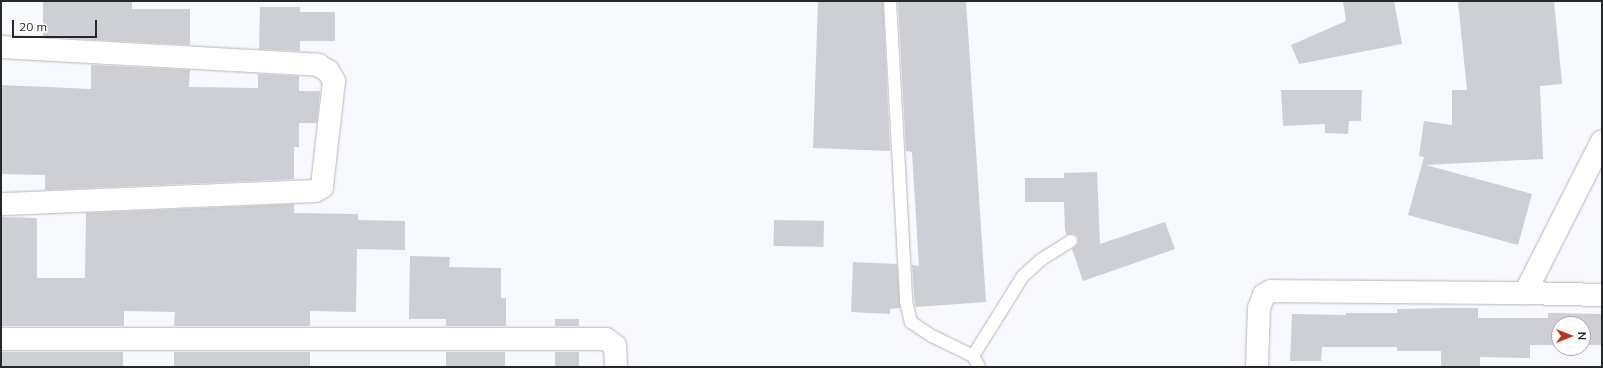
<!DOCTYPE html>
<html>
<head>
<meta charset="utf-8">
<style>
  body { margin:0 }
  #map { position:relative; width:1603px; height:368px; overflow:hidden; background:#f7f9ff; font-family:Mulish,sans-serif }
  div>[style] { position:absolute }
  [style*='--x'] { left:calc(var(--x)*1px); top:calc(var(--y)*1px); width:calc(var(--w)*1px); rotate:calc(var(--a)*1deg) }
  .building>* { inset:0; background:#cdcfd5; transform-origin:0 0 }
  .roads { filter:drop-shadow(0 0 1px #b4b6bb) drop-shadow(0 0 1px #b4b6bb) }
  .lane>* { height:12px; margin:-6px; padding:0 6px; transform-origin:6px; border-radius:6px; background:#fff }
  .street>* { height:22px; margin:-11px; padding:0 11px; transform-origin:11px; border-radius:11px; background:#fff }
  span { translate:-50% -50%; white-space:nowrap; text-align:center; line-height:1.15; -webkit-text-stroke:3px #fff; paint-order:stroke }
  .frame { position:absolute; inset:0; border:2px solid #262729; pointer-events:none }
  .north { position:absolute; left:1551px; top:316px; width:40px; height:40px; box-sizing:border-box; background:#fff; border:1px solid #a8a9a9; border-radius:50%; rotate:90deg; font-size:11px; font-weight:700; line-height:16px; text-align:center; color:#262729 }
  .north::after { content:''; display:block; margin:auto; width:14px; height:18px; background:#bf3418; clip-path:polygon(50% 0,100% 100%,50% 72%,0 100%) }
  .scale { position:absolute; left:12px; top:20px; width:85px; height:18px; box-sizing:border-box; border:2px solid #262729; border-top:0; padding-left:5px; font-size:12px; line-height:14px; white-space:nowrap; color:#262729; -webkit-text-stroke:3px #fff; paint-order:stroke }
</style>
</head>
<body>
<div id="map">
  <div class="building">
    <div style="clip-path:polygon(43px 1px,132px 1px,132px 9px,190px 9px,190px 45px,43px 37px)"></div>
    <div style="clip-path:polygon(818px 1px,883px 1px,890px 151px,813px 148px)"></div>
    <div style="clip-path:polygon(898px 1px,966px 1px,986px 302px,915px 307px,912px 265px,919px 266px,912px 152px,906px 151px)"></div>
    <div style="clip-path:polygon(1343px 1px,1394px 1px,1402px 44px,1299px 64px,1291px 45px,1346px 21px)"></div>
    <div style="clip-path:polygon(1472px 1px,1554px 1px,1562px 84px,1540px 86px,1543px 159px,1426px 165px,1532px 194px,1518px 245px,1408px 215px,1424px 157px,1419px 156px,1424px 121px,1452px 125px,1452px 90px,1467px 90px,1458px 2px)"></div>
    <div style="clip-path:polygon(260px 7px,300px 7px,300px 12px,335px 12px,335px 41px,300px 41px,300px 51px,259px 49px)"></div>
    <div style="clip-path:polygon(91px 65px,190px 70px,189px 87px,258px 88px,258px 74px,299px 76px,299px 91px,320px 91px,317px 123px,299px 123px,299px 147px,294px 147px,294px 179px,45px 190px,45px 175px,1px 174px,1px 85px,91px 89px)"></div>
    <div style="clip-path:polygon(1281px 90px,1362px 90px,1361px 121px,1349px 121px,1348px 134px,1325px 133px,1325px 124px,1283px 126px)"></div>
    <div style="clip-path:polygon(1097px 172px,1100px 244px,1165px 222px,1175px 249px,1083px 281px,1072px 249px,1078px 244px,1078px 237px,1074px 234px,1067px 235px,1065px 230px,1064px 202px,1025px 202px,1025px 178px,1064px 178px,1064px 173px)"></div>
    <div style="clip-path:polygon(294px 204px,294px 213px,358px 214px,358px 220px,405px 221px,405px 250px,357px 249px,356px 312px,310px 311px,310px 326px,174px 326px,175px 312px,124px 311px,124px 326px,1px 326px,1px 217px,37px 218px,37px 278px,85px 278px,86px 213px)"></div>
    <div style="left:774px;top:220px;width:50px;height:26px;rotate:1deg"></div>
    <div style="clip-path:polygon(410px 256px,450px 257px,449px 267px,501px 268px,501px 298px,506px 298px,506px 326px,446px 326px,446px 319px,409px 319px)"></div>
    <div style="clip-path:polygon(853px 262px,897px 264px,900px 308px,890px 309px,890px 314px,851px 312px)"></div>
    <div style="clip-path:polygon(1444px 308px,1478px 308px,1478px 318px,1548px 318px,1548px 313px,1602px 314px,1602px 345px,1583px 345px,1583px 324px,1559px 324px,1559px 345px,1530px 345px,1530px 358px,1480px 357px,1480px 367px,1441px 367px,1441px 351px,1397px 351px,1397px 347px,1322px 347px,1321px 361px,1290px 361px,1292px 314px,1346px 315px,1346px 313px,1397px 313px,1397px 309px)"></div>
    <div style="left:555px;top:319px;width:24px;height:7px"></div>
    <div style="left:1px;top:352px;width:122px;height:15px"></div>
    <div style="left:174px;top:352px;width:136px;height:15px"></div>
    <div style="left:446px;top:352px;width:59px;height:15px"></div>
    <div style="left:555px;top:352px;width:24px;height:15px"></div>
  </div>
  <div class="roads">
    <div class="lane">
      <div style="--x:890;--y:1;--w:300;--a:86.9"></div>
      <div style="--x:906;--y:301;--w:22;--a:77"></div>
      <div style="--x:911;--y:322;--w:25;--a:34"></div>
      <div style="--x:932;--y:336;--w:46;--a:26"></div>
      <div style="--x:973;--y:356;--w:13;--a:61"></div>
      <div style="--x:973;--y:356;--w:94;--a:-58"></div>
      <div style="--x:1023;--y:276;--w:25;--a:-42"></div>
      <div style="--x:1042;--y:259;--w:34;--a:-32"></div>
    </div>
    <div class="street">
      <div style="--x:1;--y:47;--w:318;--a:3.2"></div>
      <div style="--x:318;--y:65;--w:12;--a:31"></div>
      <div style="--x:328;--y:71;--w:12;--a:59"></div>
      <div style="--x:334;--y:81;--w:107;--a:96.5"></div>
      <div style="--x:322;--y:187;--w:8;--a:150"></div>
      <div style="--x:315;--y:191;--w:314;--a:177.6"></div>
      <div style="--x:1525;--y:293;--w:77;--a:1.5"></div>
      <div style="--x:1;--y:339;--w:605;--a:0"></div>
      <div style="--x:606;--y:339;--w:11;--a:38"></div>
      <div style="--x:615;--y:346;--w:21;--a:87"></div>
      <div style="--x:1257;--y:367;--w:59;--a:-88.1"></div>
      <div style="--x:1259;--y:308;--w:14;--a:-69"></div>
      <div style="--x:1264;--y:295;--w:8;--a:-30"></div>
      <div style="--x:1271;--y:291;--w:254;--a:0.5"></div>
      <div style="--x:1525;--y:293;--w:170;--a:-63.1"></div>
    </div>
  </div>
  <div class="frame"></div>
  <div class="north">N</div>
  <div class="scale">20 m</div>
</div>
</body>
</html>
